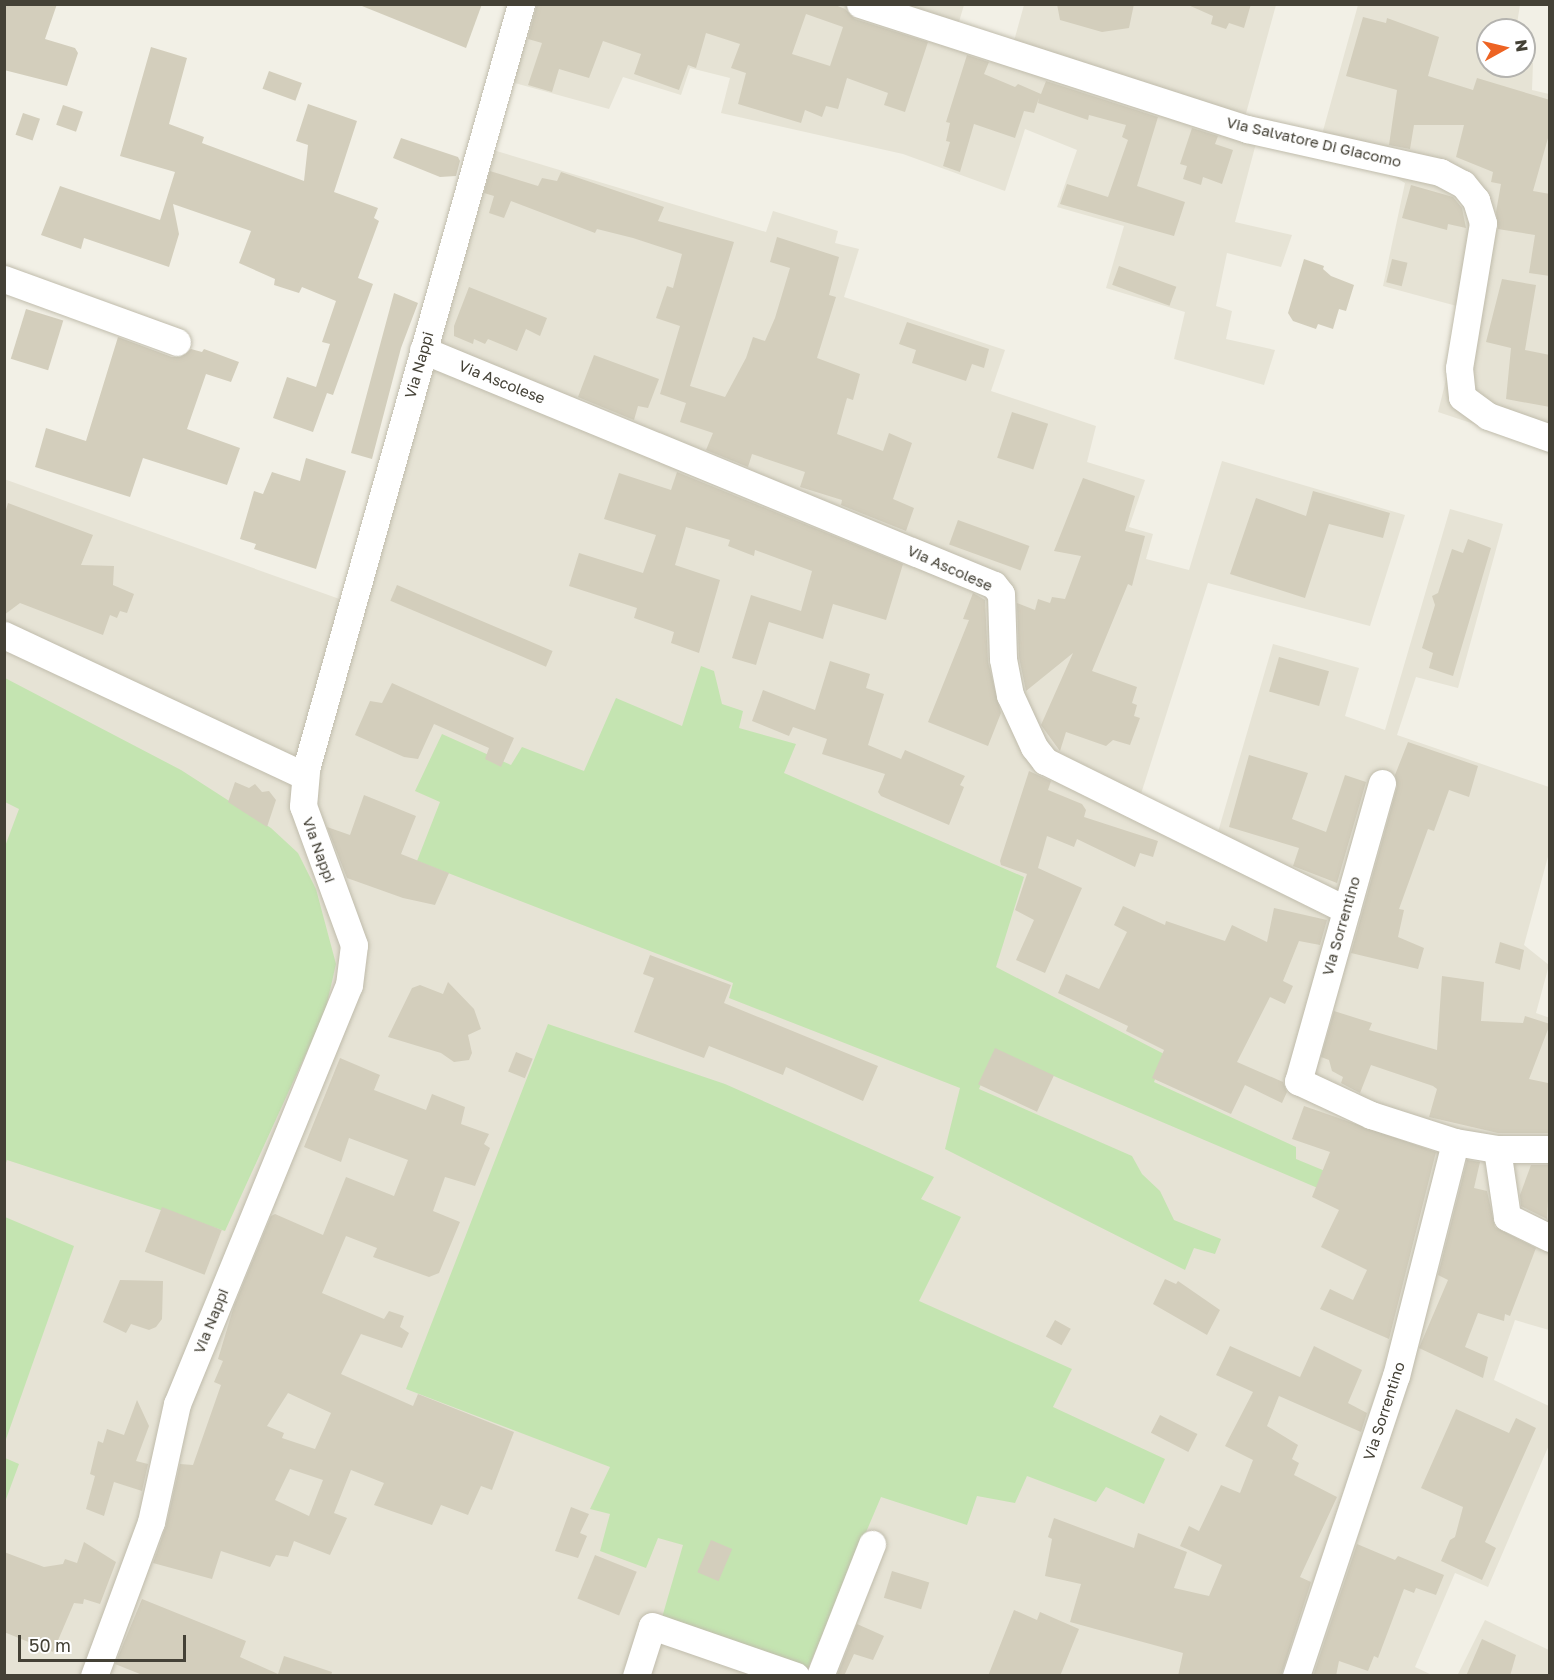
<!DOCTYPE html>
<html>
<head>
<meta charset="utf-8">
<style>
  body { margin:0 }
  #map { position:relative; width:1554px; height:1680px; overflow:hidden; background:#f2f0e6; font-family:"Golos Text",sans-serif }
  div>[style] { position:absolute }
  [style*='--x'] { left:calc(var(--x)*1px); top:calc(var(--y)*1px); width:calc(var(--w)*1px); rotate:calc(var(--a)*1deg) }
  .residential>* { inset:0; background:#e6e3d5 }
  .green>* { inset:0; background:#c4e4b1 }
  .building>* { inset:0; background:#d3cebc; transform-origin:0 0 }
  .roads { filter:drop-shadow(0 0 2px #c0bcac) drop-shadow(0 0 2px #c0bcac) }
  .minor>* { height:27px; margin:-13.5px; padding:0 13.5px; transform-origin:13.5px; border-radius:13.5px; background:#fff }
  span { translate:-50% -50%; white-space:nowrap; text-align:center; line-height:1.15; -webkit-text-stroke:5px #fff; paint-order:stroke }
  .street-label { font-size:15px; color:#444136 }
  .frame { position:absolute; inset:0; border:6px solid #444136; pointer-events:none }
  .north { position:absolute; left:1476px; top:18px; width:60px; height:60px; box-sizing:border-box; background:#fff; border:2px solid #b4b3af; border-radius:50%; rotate:82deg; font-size:16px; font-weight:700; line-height:24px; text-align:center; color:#444136 }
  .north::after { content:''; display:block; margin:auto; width:21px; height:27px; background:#ed6323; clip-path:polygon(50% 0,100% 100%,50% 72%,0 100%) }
  .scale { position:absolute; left:18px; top:1635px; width:168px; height:27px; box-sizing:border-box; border:3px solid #444136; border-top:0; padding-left:8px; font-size:18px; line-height:21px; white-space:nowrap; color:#444136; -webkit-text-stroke:4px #fff; paint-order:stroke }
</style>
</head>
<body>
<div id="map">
  <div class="residential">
    <div style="clip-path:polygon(534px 5px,964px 5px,958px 25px,1014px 41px,1024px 5px,1276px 5px,1245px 117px,1262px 121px,1235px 222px,1292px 235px,1281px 267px,1227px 253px,1216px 306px,1232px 311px,1226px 339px,1275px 350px,1264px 385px,1174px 359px,1185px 312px,1106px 288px,1124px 226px,1057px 207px,1077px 150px,1025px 129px,1005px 191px,903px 154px,721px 113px,730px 78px,690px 68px,681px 95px,623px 77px,609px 109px,511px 82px)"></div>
    <div style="clip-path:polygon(1358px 5px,1520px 5px,1516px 30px,1488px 30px,1488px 66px,1533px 63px,1532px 90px,1549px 94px,1549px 449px,1438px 412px,1464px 308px,1383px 286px,1405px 183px,1393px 176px,1316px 156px)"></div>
    <div style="clip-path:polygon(493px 150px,766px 232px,773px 211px,838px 231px,835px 243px,859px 249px,844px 297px,1005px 350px,991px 391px,1096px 426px,1087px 462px,1145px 480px,1129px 527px,1153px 534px,1146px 559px,1189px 570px,1222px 461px,1405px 515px,1370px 626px,1208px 583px,1140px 797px,1218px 832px,1273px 644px,1359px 668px,1345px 716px,1385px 730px,1450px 509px,1503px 524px,1458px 688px,1416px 677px,1397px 735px,1549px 787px,1549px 853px,1524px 945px,1549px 965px,1536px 1013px,1550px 1018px,1549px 1330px,1515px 1320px,1494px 1380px,1549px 1406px,1549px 1445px,1488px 1587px,1455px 1573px,1415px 1667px,1432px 1675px,5px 1675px,4px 479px,362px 607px)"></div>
    <div style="clip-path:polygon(1485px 1620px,1549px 1650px,1549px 1675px,1457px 1676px)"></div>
  </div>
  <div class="green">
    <div style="clip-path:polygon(701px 666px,714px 671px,722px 704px,743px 711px,739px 728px,796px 744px,784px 773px,1024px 877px,996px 967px,1164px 1054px,1154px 1082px,1296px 1147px,1296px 1159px,1405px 1204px,1400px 1223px,995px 1051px,979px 1089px,1132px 1156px,1142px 1174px,1160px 1191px,1174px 1220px,1221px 1239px,1215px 1254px,1194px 1248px,1185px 1270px,945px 1149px,960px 1088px,729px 998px,733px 983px,417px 861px,440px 802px,415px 791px,442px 734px,511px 765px,522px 747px,584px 771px,616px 698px,682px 726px)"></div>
    <div style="clip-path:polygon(5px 678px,181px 770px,271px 828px,298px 853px,316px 889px,336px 964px,325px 1012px,225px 1231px,7px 1160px,5px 1166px,4px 849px,19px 809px,5px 802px)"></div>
    <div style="clip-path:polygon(548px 1024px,725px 1084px,934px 1177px,921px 1199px,961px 1217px,919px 1301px,1072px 1369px,1053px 1407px,1165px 1459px,1144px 1504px,1106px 1487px,1096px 1502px,1027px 1476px,1015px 1503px,977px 1496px,967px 1525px,881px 1497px,807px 1671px,661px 1621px,683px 1545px,658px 1538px,646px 1568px,600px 1551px,610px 1514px,590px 1509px,610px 1467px,406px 1389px)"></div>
    <div style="clip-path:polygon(5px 1217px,74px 1246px,5px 1442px)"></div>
    <div style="clip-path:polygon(5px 1458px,19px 1464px,5px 1502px)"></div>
  </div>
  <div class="building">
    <div style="clip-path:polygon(4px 4px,57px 4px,45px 39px,75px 48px,78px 53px,67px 86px,4px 70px)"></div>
    <div style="clip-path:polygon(357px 4px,482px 4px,466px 48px)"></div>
    <div style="clip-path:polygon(evenodd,537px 4px,833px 4px,845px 9px,855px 19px,928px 42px,905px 112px,884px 105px,888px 93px,847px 78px,838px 109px,826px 106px,822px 117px,805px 110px,801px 123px,738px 104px,746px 73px,731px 68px,740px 44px,706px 33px,696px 68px,688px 65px,679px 90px,634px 74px,641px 54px,603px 41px,589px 78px,559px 69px,552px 92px,528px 85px,542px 43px,528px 39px,537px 4px,806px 14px,843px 27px,830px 66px,792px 54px,806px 14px)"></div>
    <div style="clip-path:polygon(1057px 4px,1134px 4px,1129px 28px,1102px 32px,1060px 20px)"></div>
    <div style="clip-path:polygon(1186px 4px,1251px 4px,1244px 28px,1229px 23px,1226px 29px,1211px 24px,1213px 16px)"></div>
    <div style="clip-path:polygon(1363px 17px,1386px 23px,1387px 18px,1439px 37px,1428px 76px,1473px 90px,1477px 78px,1550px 100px,1550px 131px,1533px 191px,1550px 194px,1550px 276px,1529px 273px,1535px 235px,1498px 229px,1496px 212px,1501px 184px,1491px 182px,1493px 172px,1456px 157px,1464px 125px,1414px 125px,1410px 149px,1389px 145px,1397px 90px,1346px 76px)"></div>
    <div style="clip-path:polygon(151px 47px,187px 58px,169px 124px,204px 137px,202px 143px,304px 181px,308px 145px,296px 141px,308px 104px,357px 121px,334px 192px,378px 208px,374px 218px,379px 221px,358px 278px,373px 284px,333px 395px,327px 393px,313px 432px,273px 418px,287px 377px,316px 387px,330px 344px,322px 342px,336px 301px,302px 287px,299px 293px,274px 285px,275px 279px,239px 263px,251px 231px,173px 204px,179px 234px,169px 267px,84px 238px,81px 249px,41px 235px,60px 186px,160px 220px,175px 172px,120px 156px)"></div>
    <div style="clip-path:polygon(967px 55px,989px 62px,984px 74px,1015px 87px,1018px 84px,1041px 94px,1046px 81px,1158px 117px,1137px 186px,1185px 202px,1174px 236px,1060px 204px,1067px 184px,1108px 197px,1128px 140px,1122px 137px,1126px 125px,1089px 115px,1088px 120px,1038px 103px,1039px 98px,1034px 113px,1024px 111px,1015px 138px,974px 124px,960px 172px,943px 166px,950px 142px,946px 141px,950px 123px,946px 122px)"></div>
    <div style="left:269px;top:71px;width:35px;height:19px;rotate:20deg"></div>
    <div style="left:63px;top:105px;width:21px;height:21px;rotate:19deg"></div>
    <div style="left:23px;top:113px;width:18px;height:23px;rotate:19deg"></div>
    <div style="clip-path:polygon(1192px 128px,1218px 136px,1215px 144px,1233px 150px,1222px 184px,1203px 177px,1201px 185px,1183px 179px,1187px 166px,1180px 164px)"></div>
    <div style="clip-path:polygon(401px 138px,458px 157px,460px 161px,456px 176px,440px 177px,393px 158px)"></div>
    <div style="clip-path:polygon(490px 171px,538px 186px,542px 178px,557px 181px,561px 172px,664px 207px,658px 221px,734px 242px,690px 386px,725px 397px,746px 358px,753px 337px,765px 341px,775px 318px,790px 268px,770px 262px,777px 237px,839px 257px,829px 295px,836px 297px,817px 358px,860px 374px,853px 400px,847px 398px,837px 434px,883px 451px,889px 433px,912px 443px,893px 499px,914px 508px,906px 531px,841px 505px,842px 500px,800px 487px,805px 472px,752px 454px,748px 467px,706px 450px,713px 433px,680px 422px,686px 403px,660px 394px,680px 326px,656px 318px,667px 286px,673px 288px,682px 254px,633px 238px,597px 229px,595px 233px,511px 201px,504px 218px,489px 213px,494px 196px,484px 193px)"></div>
    <div style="clip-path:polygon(1411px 185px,1453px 197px,1462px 208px,1466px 228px,1448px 224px,1447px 230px,1402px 218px)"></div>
    <div style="clip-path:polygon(1304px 259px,1324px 266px,1323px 269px,1331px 276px,1354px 285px,1346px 311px,1339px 309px,1333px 329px,1318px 324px,1316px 329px,1293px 321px,1288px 313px)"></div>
    <div style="left:1392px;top:259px;width:16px;height:24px;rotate:14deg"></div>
    <div style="left:1119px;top:266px;width:61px;height:20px;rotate:20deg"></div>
    <div style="clip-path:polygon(1502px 279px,1536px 285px,1525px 350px,1550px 355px,1550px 407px,1506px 399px,1511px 348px,1486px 342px)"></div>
    <div style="clip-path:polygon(469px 287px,547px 318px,540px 336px,526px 329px,517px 351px,488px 339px,485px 344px,474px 339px,473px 344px,454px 336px,454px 326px)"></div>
    <div style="clip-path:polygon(394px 293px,418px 303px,401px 348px,372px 459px,351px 453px)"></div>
    <div style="left:26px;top:309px;width:39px;height:52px;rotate:17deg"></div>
    <div style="clip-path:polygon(907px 322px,989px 349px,984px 368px,972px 364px,966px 381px,912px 363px,916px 350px,899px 344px)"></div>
    <div style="clip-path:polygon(118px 337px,172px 357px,180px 357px,191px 349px,202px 352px,204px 349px,239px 362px,231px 382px,206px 374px,187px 429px,240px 448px,227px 485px,143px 458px,130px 497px,35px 467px,46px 428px,86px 441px)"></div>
    <div style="clip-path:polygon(594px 355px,659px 379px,648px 408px,638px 406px,634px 420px,578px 397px)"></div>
    <div style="left:1012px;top:412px;width:38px;height:48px;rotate:18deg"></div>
    <div style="clip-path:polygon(306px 458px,346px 471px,316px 569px,254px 549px,256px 544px,240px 539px,254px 491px,263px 494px,272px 472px,300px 481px)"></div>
    <div style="clip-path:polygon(677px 472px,903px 564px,886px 620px,833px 604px,823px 639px,769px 622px,756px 665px,732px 658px,751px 595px,801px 611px,812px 571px,755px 550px,754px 556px,728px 546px,730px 540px,686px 527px,675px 565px,720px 580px,699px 653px,671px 643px,674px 632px,634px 618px,637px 608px,569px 586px,579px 553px,643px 573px,656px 535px,604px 519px,619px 473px,671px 490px)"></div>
    <div style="clip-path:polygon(1083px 478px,1135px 496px,1125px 531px,1145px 536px,1132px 586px,1128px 584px,1092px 671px,1137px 687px,1132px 703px,1137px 705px,1134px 716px,1140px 718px,1130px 745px,1113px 740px,1106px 746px,1066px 732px,1060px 751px,1041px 725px,1073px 653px,1026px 691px,1019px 657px,1017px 603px,1035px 610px,1038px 599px,1050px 603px,1052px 597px,1065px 599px,1081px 556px,1054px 551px)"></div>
    <div style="clip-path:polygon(1313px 491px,1390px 513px,1383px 538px,1329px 524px,1305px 598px,1230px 574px,1256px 498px,1306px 516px)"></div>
    <div style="clip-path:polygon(8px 503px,93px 535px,81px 565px,114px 566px,113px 585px,134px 594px,127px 613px,120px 611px,117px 618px,110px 615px,103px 635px,20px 603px,4px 615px,4px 517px)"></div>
    <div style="left:958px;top:520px;width:76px;height:26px;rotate:20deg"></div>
    <div style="clip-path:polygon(1468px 539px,1491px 548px,1453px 676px,1429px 668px,1433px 653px,1422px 648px,1435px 605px,1432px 596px,1438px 593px,1452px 549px,1463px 553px)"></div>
    <div style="left:397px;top:585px;width:169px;height:17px;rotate:23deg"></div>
    <div style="clip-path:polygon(973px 593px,985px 600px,988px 662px,1001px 713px,988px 746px,928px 722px,969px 620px,963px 619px)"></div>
    <div style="left:1279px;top:657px;width:52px;height:36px;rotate:16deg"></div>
    <div style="clip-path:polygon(830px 661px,870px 674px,866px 688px,884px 694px,868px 745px,901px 759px,905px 750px,965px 776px,960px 785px,964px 787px,949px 825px,881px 796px,878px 792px,885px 774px,822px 754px,827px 739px,793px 727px,789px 736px,752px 721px,763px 690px,815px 710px)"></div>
    <div style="clip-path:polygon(392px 683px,514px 738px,501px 767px,485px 759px,489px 748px,434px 724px,418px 759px,404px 757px,355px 735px,370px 701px,382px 703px)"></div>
    <div style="clip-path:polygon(1408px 742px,1478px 766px,1469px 797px,1449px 790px,1434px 831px,1428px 829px,1399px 909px,1404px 910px,1398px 937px,1424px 948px,1418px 969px,1351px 953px,1397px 787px,1395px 775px)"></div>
    <div style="clip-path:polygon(1249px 755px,1308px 773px,1292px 819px,1326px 832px,1345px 775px,1366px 782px,1337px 883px,1293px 866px,1299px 848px,1229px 827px)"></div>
    <div style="clip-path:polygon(1029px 771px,1051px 781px,1048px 790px,1082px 804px,1086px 810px,1084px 817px,1158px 841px,1153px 857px,1140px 853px,1135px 867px,1077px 839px,1074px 847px,1047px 836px,1038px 868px,1082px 888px,1045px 973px,1016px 960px,1034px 920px,1015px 910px,1027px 874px,1001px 865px,1000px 861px)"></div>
    <div style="clip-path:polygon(235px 782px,249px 788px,255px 784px,262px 792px,269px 791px,276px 800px,267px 827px,228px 802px)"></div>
    <div style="clip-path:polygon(364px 795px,416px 816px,401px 854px,449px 873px,435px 905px,403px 898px,347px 878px,327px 827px,350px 835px)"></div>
    <div style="clip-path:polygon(1123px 906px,1165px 925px,1166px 921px,1225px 941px,1232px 925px,1267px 942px,1274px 908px,1327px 920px,1320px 945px,1299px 941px,1283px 981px,1293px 986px,1285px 1004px,1270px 997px,1237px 1062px,1283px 1082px,1287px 1092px,1282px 1103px,1245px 1085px,1231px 1114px,1152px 1078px,1164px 1050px,1126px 1031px,1128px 1026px,1058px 993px,1066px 974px,1099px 989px,1127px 932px,1114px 925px)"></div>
    <div style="clip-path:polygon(1500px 942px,1524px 950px,1520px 970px,1495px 963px)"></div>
    <div style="clip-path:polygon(650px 955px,731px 985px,724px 1003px,878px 1066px,863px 1101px,786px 1067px,783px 1075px,709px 1046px,704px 1058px,634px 1032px,654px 978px,643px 974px)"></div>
    <div style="clip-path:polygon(1442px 976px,1484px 982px,1481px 1021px,1523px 1023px,1525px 1016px,1550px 1024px,1529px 1079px,1548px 1083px,1550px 1133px,1498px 1133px,1429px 1117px,1437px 1089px,1433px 1086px,1371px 1065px,1360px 1093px,1341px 1083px,1343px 1077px,1332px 1071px,1329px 1060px,1321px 1057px,1334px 1011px,1372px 1023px,1369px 1030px,1437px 1050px)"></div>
    <div style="clip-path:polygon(448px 982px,474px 1009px,481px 1029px,468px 1035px,472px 1053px,469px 1060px,454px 1062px,441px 1053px,388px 1037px,412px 988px,420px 985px,443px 994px)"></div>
    <div style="left:995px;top:1048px;width:65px;height:40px;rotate:25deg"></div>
    <div style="left:516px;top:1052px;width:18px;height:21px;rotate:22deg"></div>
    <div style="clip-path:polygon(evenodd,340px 1058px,380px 1075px,374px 1090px,426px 1110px,432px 1094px,465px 1107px,461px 1124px,489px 1134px,484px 1144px,490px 1148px,475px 1186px,445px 1177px,433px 1211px,460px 1222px,439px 1273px,429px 1277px,373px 1257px,377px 1248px,346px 1236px,322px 1293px,384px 1319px,389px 1311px,404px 1316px,400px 1327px,409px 1333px,402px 1348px,361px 1334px,341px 1374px,413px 1406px,418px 1394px,514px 1432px,492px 1490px,481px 1486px,468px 1515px,441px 1505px,432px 1525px,374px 1505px,384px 1483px,351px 1470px,334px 1513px,347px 1518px,330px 1555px,294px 1541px,288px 1557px,276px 1555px,270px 1567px,221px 1551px,212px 1579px,153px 1563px,166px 1526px,180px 1464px,193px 1465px,221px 1385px,214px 1382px,223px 1361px,218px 1359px,234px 1306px,271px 1216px,275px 1214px,323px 1235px,346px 1177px,394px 1196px,408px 1160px,349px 1138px,341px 1162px,304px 1147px,340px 1058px,288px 1393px,331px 1413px,315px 1449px,282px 1438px,284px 1433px,267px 1426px,288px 1393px,340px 1058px,290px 1469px,323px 1480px,309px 1516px,275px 1500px,290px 1469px)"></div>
    <div style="clip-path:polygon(1304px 1106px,1436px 1152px,1389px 1339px,1320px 1309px,1330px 1289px,1353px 1300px,1367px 1270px,1321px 1247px,1339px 1210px,1312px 1197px,1330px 1152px,1292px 1139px)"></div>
    <div style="clip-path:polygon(1467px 1160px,1480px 1162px,1474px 1188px,1487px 1191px,1495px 1227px,1536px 1248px,1510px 1316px,1505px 1314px,1504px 1321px,1478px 1313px,1465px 1347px,1488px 1357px,1483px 1378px,1419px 1348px,1448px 1280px,1438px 1275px)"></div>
    <div style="clip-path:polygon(1531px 1165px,1550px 1165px,1547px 1219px,1521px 1206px,1520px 1195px)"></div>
    <div style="left:162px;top:1207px;width:64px;height:48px;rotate:21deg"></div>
    <div style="clip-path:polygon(1165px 1279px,1176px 1284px,1178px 1281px,1220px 1310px,1207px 1335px,1153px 1304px)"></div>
    <div style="clip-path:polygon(120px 1280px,163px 1281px,162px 1319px,156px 1327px,149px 1330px,131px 1324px,126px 1333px,103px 1322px)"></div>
    <div style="left:1055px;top:1320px;width:18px;height:19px;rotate:29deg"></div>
    <div style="clip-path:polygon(1230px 1346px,1300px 1377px,1314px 1346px,1362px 1370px,1348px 1403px,1367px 1413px,1361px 1432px,1279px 1396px,1267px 1426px,1298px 1445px,1292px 1459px,1299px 1463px,1294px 1475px,1337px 1497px,1300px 1577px,1311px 1582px,1281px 1676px,1178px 1676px,1183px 1653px,1070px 1622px,1081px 1584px,1045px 1576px,1052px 1539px,1048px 1537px,1054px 1518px,1134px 1548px,1138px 1533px,1187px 1552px,1174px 1588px,1209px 1596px,1222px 1565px,1180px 1546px,1189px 1526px,1199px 1531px,1221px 1485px,1240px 1493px,1253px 1460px,1225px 1446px,1253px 1392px,1216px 1375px)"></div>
    <div style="clip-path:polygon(137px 1400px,149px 1426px,136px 1461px,148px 1464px,142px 1491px,114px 1482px,104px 1516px,86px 1509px,95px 1476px,90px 1474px,98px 1441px,103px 1443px,107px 1429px,124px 1435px)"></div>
    <div style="clip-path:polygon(1456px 1409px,1509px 1433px,1516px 1418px,1536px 1428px,1485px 1542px,1496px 1548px,1482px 1580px,1441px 1561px,1450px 1540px,1455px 1537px,1463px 1507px,1421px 1488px)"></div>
    <div style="left:1160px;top:1415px;width:42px;height:20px;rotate:27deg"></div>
    <div style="clip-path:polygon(571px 1507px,589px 1514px,580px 1533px,587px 1536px,578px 1558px,555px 1551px)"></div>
    <div style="left:711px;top:1540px;width:23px;height:35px;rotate:23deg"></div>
    <div style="clip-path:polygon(84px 1542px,116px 1562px,100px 1604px,84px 1599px,83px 1604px,74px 1603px,53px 1652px,4px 1632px,4px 1552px,44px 1567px,63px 1564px,65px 1559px,77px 1563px)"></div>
    <div style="clip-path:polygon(1357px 1544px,1395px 1560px,1398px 1556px,1444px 1575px,1436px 1595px,1416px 1588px,1414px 1593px,1404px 1589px,1378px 1658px,1374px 1656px,1368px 1671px,1339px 1661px,1336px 1676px,1313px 1676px)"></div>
    <div style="left:595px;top:1555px;width:45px;height:47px;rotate:22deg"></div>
    <div style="left:892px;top:1571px;width:39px;height:28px;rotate:17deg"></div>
    <div style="clip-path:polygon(142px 1599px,246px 1641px,240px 1657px,278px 1674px,284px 1656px,332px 1672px,331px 1676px,145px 1676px,115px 1664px)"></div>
    <div style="clip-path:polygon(1014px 1610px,1037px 1620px,1040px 1612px,1079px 1629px,1060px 1676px,988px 1676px)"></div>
    <div style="clip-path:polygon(857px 1624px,884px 1636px,873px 1660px,854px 1654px,844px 1676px,837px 1676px)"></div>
    <div style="clip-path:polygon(1482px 1639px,1516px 1655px,1510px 1676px,1466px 1676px)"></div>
  </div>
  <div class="roads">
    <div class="minor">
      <div style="--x:860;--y:4;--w:407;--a:17.9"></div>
      <div style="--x:1247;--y:129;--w:198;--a:12.6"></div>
      <div style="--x:1440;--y:172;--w:26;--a:28"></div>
      <div style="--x:1463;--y:184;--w:21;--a:51"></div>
      <div style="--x:1476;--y:200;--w:24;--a:73"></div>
      <div style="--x:1483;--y:223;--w:147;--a:99.4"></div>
      <div style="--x:1459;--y:368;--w:29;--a:84"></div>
      <div style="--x:1462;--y:397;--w:32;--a:36"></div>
      <div style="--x:1488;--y:416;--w:66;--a:19.5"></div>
      <div style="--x:4;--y:279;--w:184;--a:20"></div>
      <div style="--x:423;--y:350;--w:617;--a:22.37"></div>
      <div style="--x:994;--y:585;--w:11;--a:52"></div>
      <div style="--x:1001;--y:594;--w:65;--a:88.2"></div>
      <div style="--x:1003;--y:659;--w:37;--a:79"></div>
      <div style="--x:1010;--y:695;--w:57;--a:65.2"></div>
      <div style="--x:1034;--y:747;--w:18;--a:52"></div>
      <div style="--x:1045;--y:761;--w:336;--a:26.3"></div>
      <div style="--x:4;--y:635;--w:332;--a:25.1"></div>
      <div style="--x:1382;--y:783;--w:310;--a:105.7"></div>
      <div style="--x:1298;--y:1081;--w:81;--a:25"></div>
      <div style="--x:1371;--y:1115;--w:88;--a:17.8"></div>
      <div style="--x:1497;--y:1149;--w:69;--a:81.6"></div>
      <div style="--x:1507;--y:1217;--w:48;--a:26"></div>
      <div style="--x:94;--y:1676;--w:164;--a:-69.7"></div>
      <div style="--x:151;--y:1522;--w:121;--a:-77.6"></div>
      <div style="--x:177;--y:1404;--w:453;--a:-67.7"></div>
      <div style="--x:349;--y:985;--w:40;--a:-82.9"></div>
      <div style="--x:354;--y:945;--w:148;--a:-110.1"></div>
      <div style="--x:303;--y:806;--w:37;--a:-85"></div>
      <div style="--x:306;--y:769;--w:795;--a:-74.3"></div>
      <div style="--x:636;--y:1676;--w:52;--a:-72.3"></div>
      <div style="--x:652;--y:1626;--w:152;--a:19.1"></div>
      <div style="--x:820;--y:1676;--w:142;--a:-68.5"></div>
      <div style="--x:1296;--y:1676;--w:316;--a:-71.6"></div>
      <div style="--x:1396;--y:1376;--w:241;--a:-75.8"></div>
      <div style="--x:1455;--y:1142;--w:43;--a:9.5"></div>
      <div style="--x:1497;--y:1149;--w:53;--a:0"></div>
    </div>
  </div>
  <div class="street-label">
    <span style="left:1314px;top:142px;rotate:13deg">Via Salvatore Di Giacomo</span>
    <span style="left:419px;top:365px;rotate:-74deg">Via Nappi</span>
    <span style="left:502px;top:382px;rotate:22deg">Via Ascolese</span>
    <span style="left:950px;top:568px;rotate:24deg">Via Ascolese</span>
    <span style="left:319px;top:850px;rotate:70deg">Via Nappi</span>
    <span style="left:1341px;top:926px;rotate:-74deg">Via Sorrentino</span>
    <span style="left:211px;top:1321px;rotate:-68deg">Via Nappi</span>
    <span style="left:1384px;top:1411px;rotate:-72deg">Via Sorrentino</span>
  </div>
  <div class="frame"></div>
  <div class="north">N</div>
  <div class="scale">50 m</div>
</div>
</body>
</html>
